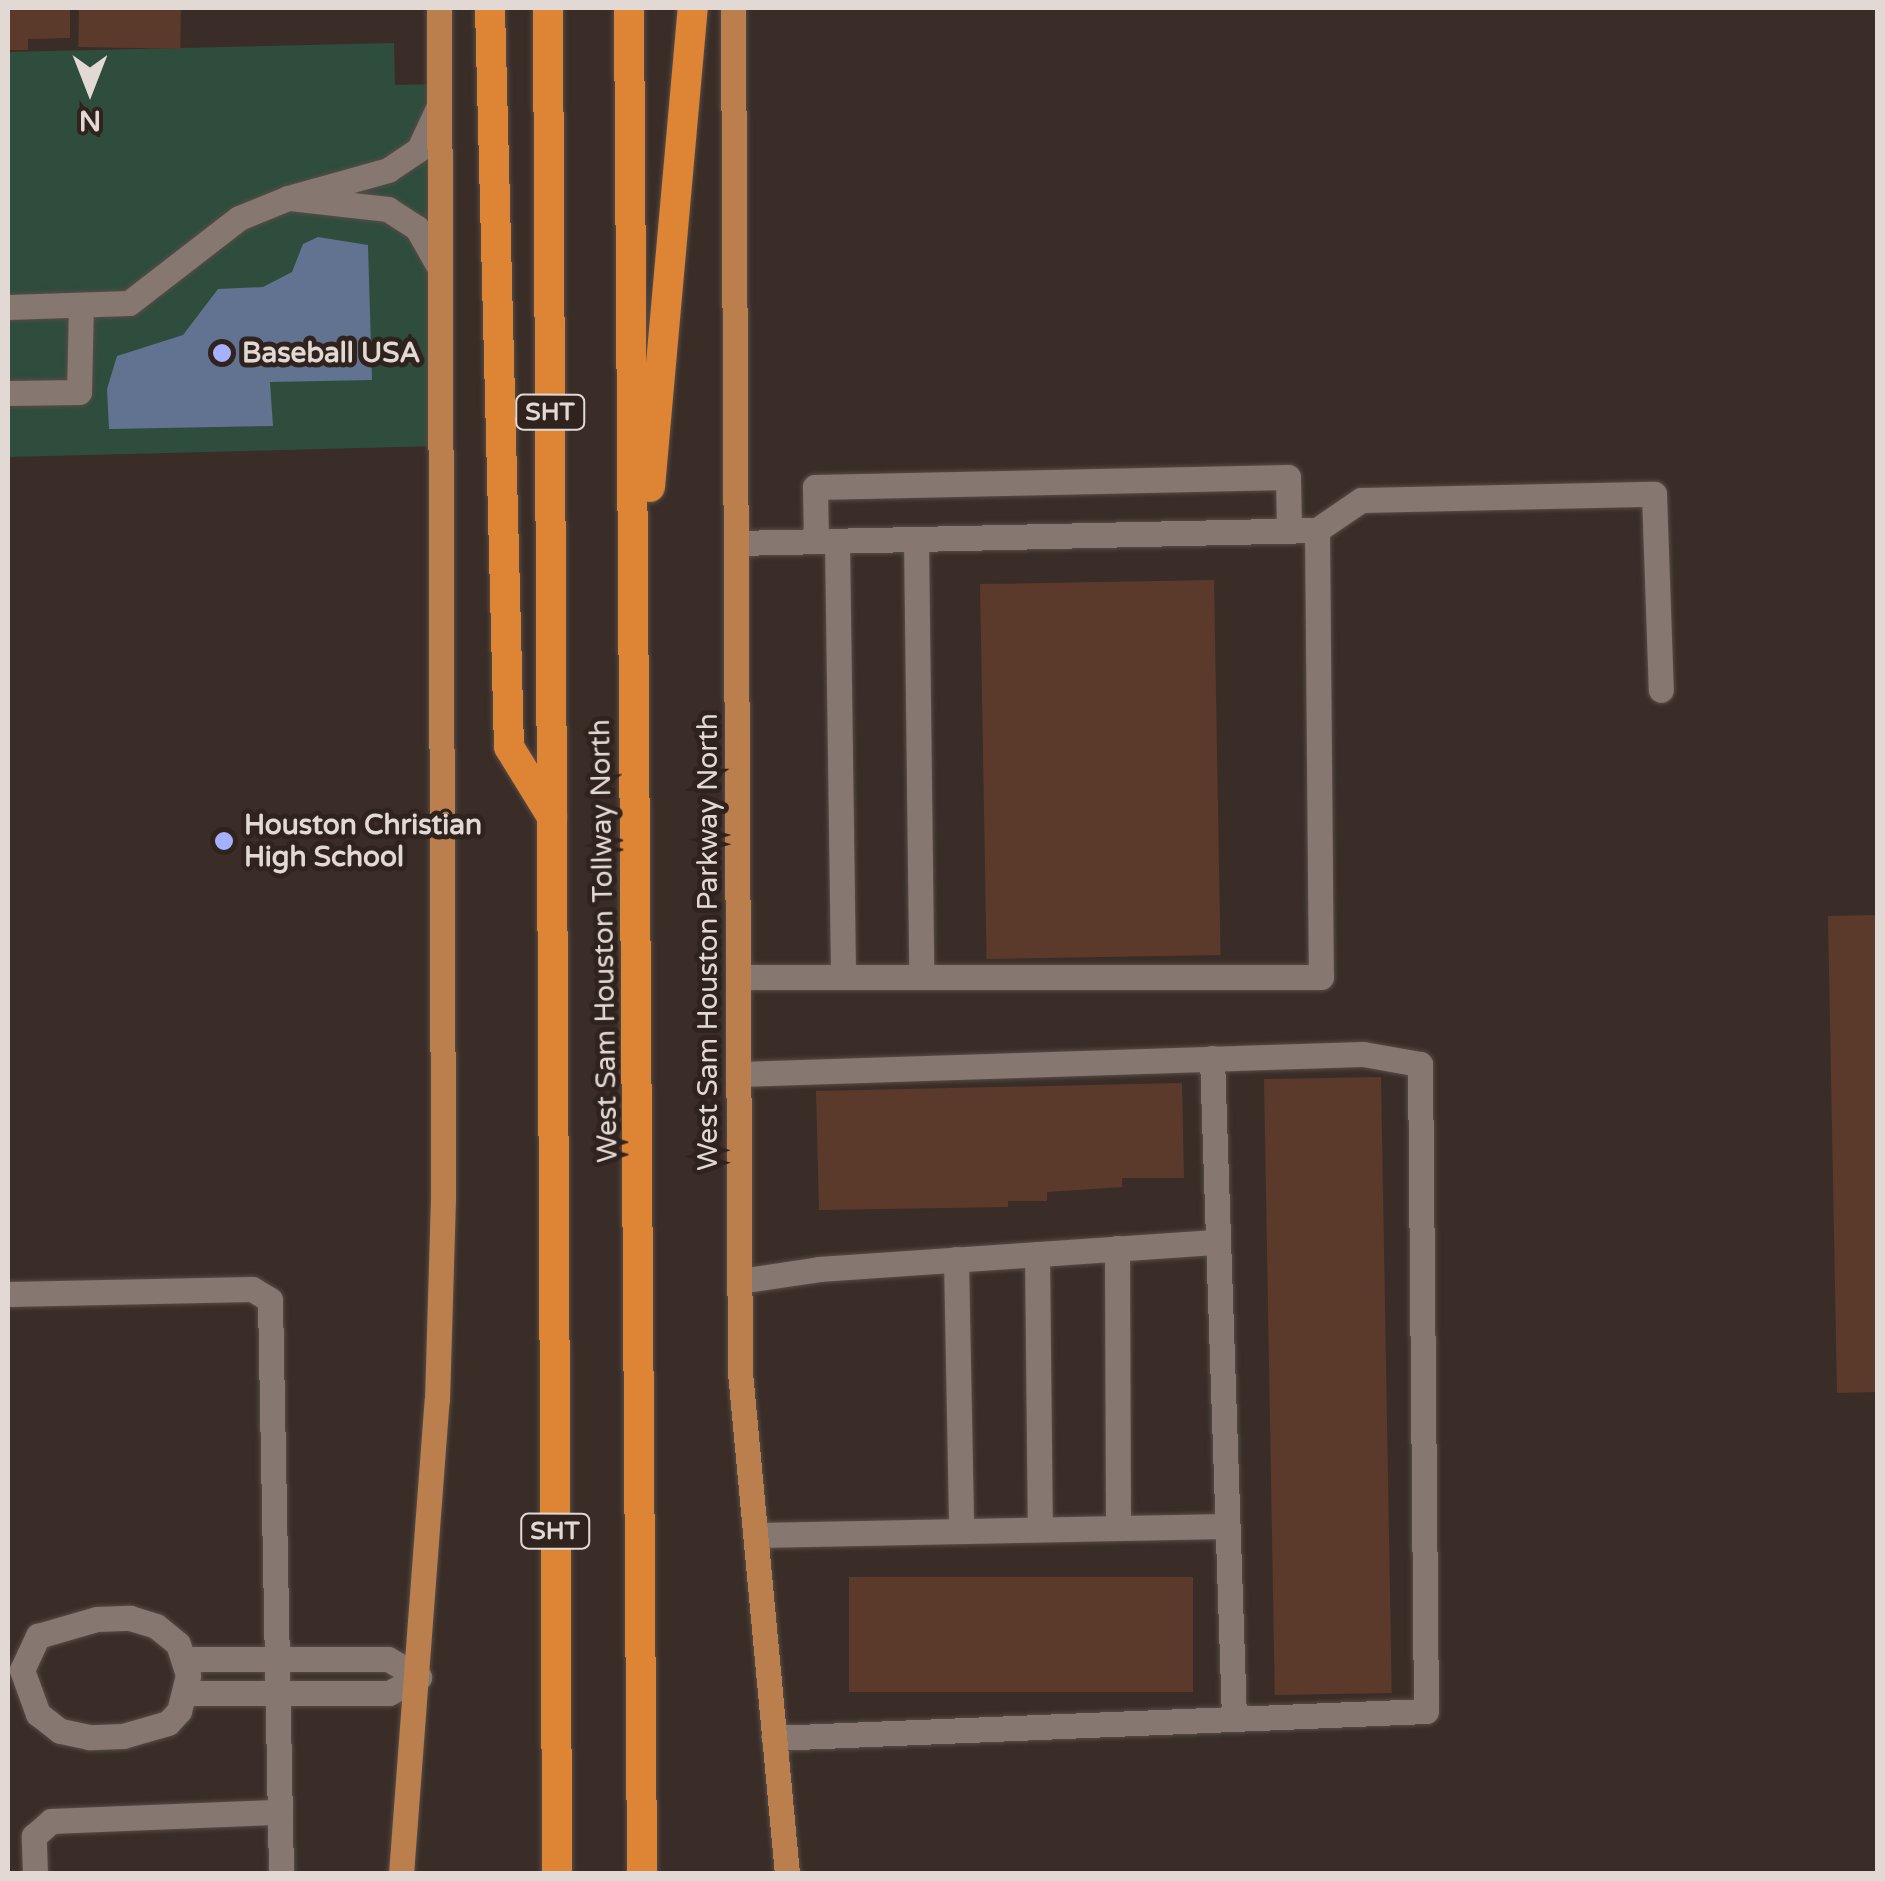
<!DOCTYPE html>
<html>
<head>
<meta charset="utf-8">
<style>
  body { margin:0 }
  #map { position:relative; width:1885px; height:1881px; overflow:hidden; background:#3a2d27; font-family:"Varela Round",sans-serif }
  div>[style] { position:absolute }
  [style*='--x'] { left:calc(var(--x)*1px); top:calc(var(--y)*1px); width:calc(var(--w)*1px); rotate:calc(var(--a)*1deg) }
  .green>* { inset:0; background:#2e4d3c }
  .water>* { inset:0; background:#627392 }
  .building>* { inset:0; background:#5b3a2c; transform-origin:0 0 }
  .roads { filter:drop-shadow(0 0 2px #574c47) drop-shadow(0 0 2px #574c47) }
  .minor>* { height:25px; margin:-12.5px; padding:0 12.5px; transform-origin:12.5px; border-radius:12.5px; background:#867770 }
  .major>* { height:25px; margin:-12.5px; padding:0 12.5px; transform-origin:12.5px; border-radius:12.5px; background:#ba7f4d }
  .highway>* { height:30px; margin:-15px; padding:0 15px; transform-origin:15px; border-radius:15px; background:#dd8435 }
  .dots>* { width:28px; height:28px; translate:-50% -50%; box-sizing:border-box; border:5px solid #30231d; border-radius:50% }
  span { translate:-50% -50%; white-space:nowrap; text-align:center; line-height:1.15; -webkit-text-stroke:10px #30231d; paint-order:stroke }
  .shield-label span { padding:2px 8px; background:#30231d; border:2px solid; border-radius:8px; -webkit-text-stroke-width:0 }
  .shield-label { font-size:25px; color:#e2d9d5; font-weight:700 }
  .poi-label { font-size:28px; color:#e2d9d5; font-weight:700 }
  .left { translate:0 -50%; text-align:left }
  .street-label { font-size:28px; color:#e2d9d5 }
  .frame { position:absolute; inset:0; border:10px solid #e2d9d5; pointer-events:none }
  .north { position:absolute; left:40px; top:40px; width:100px; height:100px; -webkit-text-stroke:8px #30231d; paint-order:stroke; rotate:180deg; font-size:28px; font-weight:700; line-height:40px; text-align:center; color:#e2d9d5 }
  .north::after { content:''; display:block; margin:auto; width:35px; height:45px; background:#e2d9d5; clip-path:polygon(50% 0,100% 100%,50% 72%,0 100%) }
</style>
</head>
<body>
<div id="map">
  <div class="green">
    <div style="clip-path:polygon(394px 43px,395px 85px,439px 84px,437px 446px,8px 457px,8px 52px)"></div>
  </div>
  <div class="water">
    <div style="clip-path:polygon(318px 237px,368px 245px,372px 380px,270px 382px,273px 426px,109px 429px,107px 389px,117px 356px,183px 335px,218px 289px,263px 287px,292px 272px,303px 244px)"></div>
  </div>
  <div class="building">
    <div style="clip-path:polygon(8px 8px,70px 8px,70px 38px,28px 39px,28px 50px,8px 50px)"></div>
    <div style="left:79px;top:8px;width:102px;height:39px;rotate:1deg"></div>
    <div style="left:1214px;top:580px;width:375px;height:234px;rotate:89deg"></div>
    <div style="clip-path:polygon(1878px 915px,1878px 1392px,1837px 1393px,1828px 916px)"></div>
    <div style="left:1381px;top:1077px;width:616px;height:117px;rotate:89deg"></div>
    <div style="clip-path:polygon(1182px 1083px,1184px 1178px,1122px 1178px,1122px 1187px,1047px 1192px,1047px 1201px,1008px 1201px,1008px 1207px,819px 1210px,816px 1091px)"></div>
    <div style="left:1193px;top:1577px;width:115px;height:344px;rotate:90deg"></div>
  </div>
  <div class="roads">
    <div class="minor">
      <div style="--x:438;--y:265;--w:43;--a:-119.6"></div>
      <div style="--x:417;--y:228;--w:35;--a:-147"></div>
      <div style="--x:388;--y:209;--w:101;--a:-173.7"></div>
      <div style="--x:288;--y:198;--w:104;--a:-15.6"></div>
      <div style="--x:388;--y:170;--w:37;--a:-34"></div>
      <div style="--x:419;--y:149;--w:47;--a:-65.1"></div>
      <div style="--x:8;--y:307;--w:121;--a:-1.9"></div>
      <div style="--x:129;--y:303;--w:139;--a:-37.7"></div>
      <div style="--x:239;--y:218;--w:53;--a:-22.2"></div>
      <div style="--x:8;--y:393;--w:71;--a:-0.8"></div>
      <div style="--x:79;--y:392;--w:87;--a:-88.7"></div>
      <div style="--x:1317;--y:530;--w:53;--a:-34.3"></div>
      <div style="--x:1361;--y:500;--w:293;--a:-1.2"></div>
      <div style="--x:1654;--y:494;--w:196;--a:88"></div>
      <div style="--x:916;--y:539;--w:438;--a:89.3"></div>
      <div style="--x:816;--y:541;--w:54;--a:-91.1"></div>
      <div style="--x:815;--y:487;--w:473;--a:-1.2"></div>
      <div style="--x:1288;--y:477;--w:53;--a:88.9"></div>
      <div style="--x:837;--y:541;--w:436;--a:89.2"></div>
      <div style="--x:736;--y:543;--w:581;--a:-1.28"></div>
      <div style="--x:1317;--y:530;--w:447;--a:89.5"></div>
      <div style="--x:1321;--y:977;--w:583;--a:180"></div>
      <div style="--x:1212;--y:1058;--w:658;--a:88.09"></div>
      <div style="--x:739;--y:1074;--w:624;--a:-1.84"></div>
      <div style="--x:1363;--y:1054;--w:58;--a:10"></div>
      <div style="--x:1420;--y:1064;--w:647;--a:89.47"></div>
      <div style="--x:1426;--y:1711;--w:653;--a:177.63"></div>
      <div style="--x:1117;--y:1248;--w:280;--a:89.8"></div>
      <div style="--x:1037;--y:1254;--w:274;--a:89.4"></div>
      <div style="--x:956;--y:1259;--w:270;--a:88.9"></div>
      <div style="--x:740;--y:1281;--w:80;--a:-8.6"></div>
      <div style="--x:819;--y:1269;--w:400;--a:-3.9"></div>
      <div style="--x:8;--y:1294;--w:244;--a:-1.2"></div>
      <div style="--x:252;--y:1289;--w:21;--a:31"></div>
      <div style="--x:270;--y:1300;--w:574;--a:88.9"></div>
      <div style="--x:756;--y:1535;--w:471;--a:-1.1"></div>
      <div style="--x:130;--y:1618;--w:27;--a:17"></div>
      <div style="--x:156;--y:1626;--w:28;--a:39"></div>
      <div style="--x:178;--y:1644;--w:33;--a:72"></div>
      <div style="--x:188;--y:1675;--w:37;--a:104"></div>
      <div style="--x:179;--y:1711;--w:16;--a:133"></div>
      <div style="--x:168;--y:1723;--w:47;--a:163.9"></div>
      <div style="--x:123;--y:1736;--w:34;--a:178"></div>
      <div style="--x:89;--y:1737;--w:30;--a:-168"></div>
      <div style="--x:60;--y:1731;--w:28;--a:-142"></div>
      <div style="--x:38;--y:1714;--w:47;--a:-110"></div>
      <div style="--x:22;--y:1670;--w:38;--a:-65"></div>
      <div style="--x:38;--y:1636;--w:61;--a:-16.1"></div>
      <div style="--x:97;--y:1619;--w:33;--a:-2"></div>
      <div style="--x:185;--y:1659;--w:203;--a:0"></div>
      <div style="--x:388;--y:1659;--w:36;--a:30"></div>
      <div style="--x:419;--y:1677;--w:34;--a:152"></div>
      <div style="--x:389;--y:1693;--w:201;--a:180"></div>
      <div style="--x:35;--y:1874;--w:38;--a:-92"></div>
      <div style="--x:34;--y:1836;--w:23;--a:-41"></div>
      <div style="--x:51;--y:1821;--w:229;--a:-2.3"></div>
    </div>
    <div class="major">
      <div style="--x:733;--y:8;--w:1364;--a:89.71"></div>
      <div style="--x:740;--y:1372;--w:504;--a:84.65"></div>
      <div style="--x:401;--y:1874;--w:475;--a:-85.7"></div>
      <div style="--x:437;--y:1400;--w:201;--a:-88.3"></div>
      <div style="--x:443;--y:1199;--w:1191;--a:-90.19"></div>
    </div>
    <div class="highway">
      <div style="--x:490;--y:8;--w:739;--a:88.53"></div>
      <div style="--x:509;--y:747;--w:82;--a:58.4"></div>
      <div style="--x:548;--y:8;--w:1866;--a:89.72"></div>
      <div style="--x:629;--y:8;--w:1866;--a:89.6"></div>
      <div style="--x:650;--y:487;--w:481;--a:-84.9"></div>
    </div>
  </div>
  <div class="dots">
    <div style="left:222px;top:353px;background:#a5b1fc"></div>
    <div style="left:224px;top:841px;background:#a5b1fc"></div>
  </div>
  <div class="shield-label">
    <span style="left:550px;top:412px">SHT</span>
    <span style="left:555px;top:1531px">SHT</span>
  </div>
  <div class="poi-label">
    <span class="left" style="left:242px;top:353px">Baseball USA</span>
    <span class="left" style="left:244px;top:841px">Houston Christian<br>High School</span>
  </div>
  <div class="street-label">
    <span style="left:604px;top:941px;rotate:-91deg">West Sam Houston Tollway North</span>
    <span style="left:708px;top:942px;rotate:-90deg">West Sam Houston Parkway North</span>
  </div>
  <div class="frame"></div>
  <div class="north">N</div>
</div>
</body>
</html>
